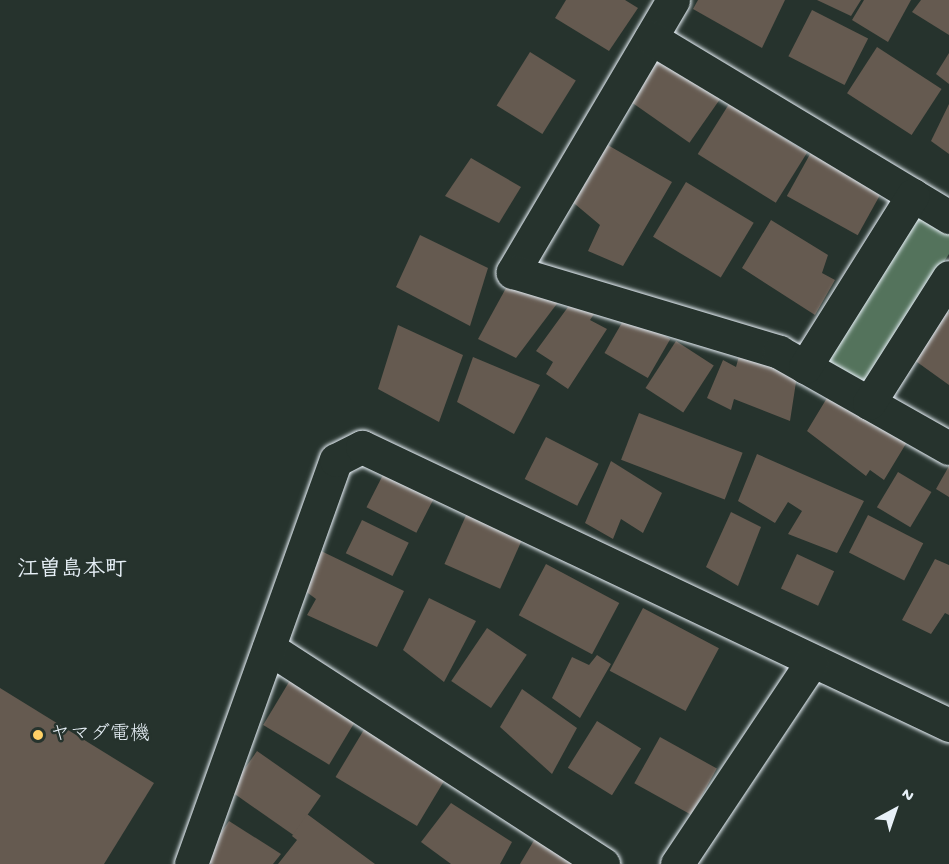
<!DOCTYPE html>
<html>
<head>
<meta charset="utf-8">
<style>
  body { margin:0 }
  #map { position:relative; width:949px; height:864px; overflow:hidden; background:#26332d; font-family:"Gochi Hand","Klee One",sans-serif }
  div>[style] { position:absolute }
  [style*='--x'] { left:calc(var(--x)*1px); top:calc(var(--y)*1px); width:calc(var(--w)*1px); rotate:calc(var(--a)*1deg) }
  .green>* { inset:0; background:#54735c }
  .building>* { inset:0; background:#655a50; transform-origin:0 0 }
  .roads { filter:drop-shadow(0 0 2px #e8f1f8) drop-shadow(0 0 2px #e8f1f8) }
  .minor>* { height:33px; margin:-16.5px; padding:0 16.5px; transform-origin:16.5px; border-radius:16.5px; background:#26332d }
  .dots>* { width:16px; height:16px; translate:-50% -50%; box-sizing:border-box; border:3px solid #26332d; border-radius:50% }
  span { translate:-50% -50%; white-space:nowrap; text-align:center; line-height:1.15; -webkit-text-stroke:5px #26332d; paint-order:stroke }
  .poi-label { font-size:20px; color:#e8f1f8 }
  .left { translate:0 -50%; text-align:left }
  .quarter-label { font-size:22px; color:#e8f1f8; font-weight:700 }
  .north { position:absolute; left:865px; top:780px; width:60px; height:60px; -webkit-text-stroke:4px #26332d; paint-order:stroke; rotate:40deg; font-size:16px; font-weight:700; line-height:24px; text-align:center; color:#e8f1f8 }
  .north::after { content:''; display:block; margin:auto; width:21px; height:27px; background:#e8f1f8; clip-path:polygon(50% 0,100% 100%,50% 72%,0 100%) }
</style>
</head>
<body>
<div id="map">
  <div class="green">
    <div style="clip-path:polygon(912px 216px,949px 225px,949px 254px,870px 377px,859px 383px,829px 364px,826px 351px)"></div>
  </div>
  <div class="building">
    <div style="clip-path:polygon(566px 0,625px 0,638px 8px,609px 51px,555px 18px)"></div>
    <div style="clip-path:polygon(698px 0,785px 0,762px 48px,693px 9px)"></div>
    <div style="clip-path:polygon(817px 0,861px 0,851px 16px)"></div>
    <div style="clip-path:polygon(864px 0,911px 0,888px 42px,852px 20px)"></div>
    <div style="clip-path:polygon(921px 0,949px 0,949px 35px,912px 12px)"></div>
    <div style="left:812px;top:10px;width:63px;height:52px;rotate:27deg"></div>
    <div style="left:877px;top:47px;width:77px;height:55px;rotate:33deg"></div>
    <div style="left:658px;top:50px;width:79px;height:58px;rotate:35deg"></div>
    <div style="left:530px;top:52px;width:54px;height:63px;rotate:32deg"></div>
    <div style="clip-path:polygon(949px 53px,949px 84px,936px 74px)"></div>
    <div style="left:729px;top:104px;width:92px;height:59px;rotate:32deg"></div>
    <div style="clip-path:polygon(949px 104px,949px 154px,931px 141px)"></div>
    <div style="clip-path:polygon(606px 144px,672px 182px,623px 266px,588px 251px,600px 225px,569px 199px)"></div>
    <div style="left:814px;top:147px;width:81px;height:56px;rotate:29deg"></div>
    <div style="clip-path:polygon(471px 158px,521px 187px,499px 223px,445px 196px)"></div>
    <div style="left:686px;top:182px;width:79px;height:64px;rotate:31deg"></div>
    <div style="clip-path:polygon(771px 220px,828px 255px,822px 273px,835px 280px,815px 315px,742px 268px)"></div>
    <div style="clip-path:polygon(420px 235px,488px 268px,470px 326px,396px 287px)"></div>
    <div style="clip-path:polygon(512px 277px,559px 301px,516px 358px,478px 339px)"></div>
    <div style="clip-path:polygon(576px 296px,598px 308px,590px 320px,607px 329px,568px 389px,546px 374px,553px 362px,536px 351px)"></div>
    <div style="clip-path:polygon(940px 307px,949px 313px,949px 385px,910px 357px)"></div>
    <div style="left:627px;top:314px;width:50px;height:45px;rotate:30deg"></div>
    <div style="clip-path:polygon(398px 325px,463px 355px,439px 422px,378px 389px)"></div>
    <div style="left:676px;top:341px;width:45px;height:56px;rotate:33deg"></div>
    <div style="clip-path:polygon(742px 345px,798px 369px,790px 421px,734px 399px,731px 410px,707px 398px,723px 360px,736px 367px)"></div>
    <div style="clip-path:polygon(473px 357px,540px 385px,514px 434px,457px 402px)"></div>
    <div style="clip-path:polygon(833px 388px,910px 437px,884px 480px,870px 470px,866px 476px,807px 431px)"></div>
    <div style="left:639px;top:413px;width:111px;height:50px;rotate:21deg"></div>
    <div style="left:546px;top:437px;width:59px;height:47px;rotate:27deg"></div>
    <div style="clip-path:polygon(757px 454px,864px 501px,837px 553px,788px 534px,802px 511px,788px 502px,775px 523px,738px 501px)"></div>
    <div style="clip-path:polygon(611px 461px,662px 493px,643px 533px,621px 519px,613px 539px,585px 523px)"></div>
    <div style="clip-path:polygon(949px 466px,949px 497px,936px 489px)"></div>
    <div style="left:386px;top:469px;width:56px;height:43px;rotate:27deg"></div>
    <div style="left:898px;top:472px;width:39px;height:41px;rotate:31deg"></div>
    <div style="left:468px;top:511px;width:61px;height:58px;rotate:24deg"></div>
    <div style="clip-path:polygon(731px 512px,761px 527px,738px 586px,706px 567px)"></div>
    <div style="left:868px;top:515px;width:62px;height:42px;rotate:27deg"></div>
    <div style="left:362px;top:520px;width:52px;height:37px;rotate:26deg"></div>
    <div style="clip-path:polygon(319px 550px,404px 591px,377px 647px,307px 615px,316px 599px,300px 587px)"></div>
    <div style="left:797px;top:554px;width:41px;height:38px;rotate:25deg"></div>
    <div style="clip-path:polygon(935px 559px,949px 565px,949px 615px,945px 613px,931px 634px,902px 620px)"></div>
    <div style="left:546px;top:564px;width:83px;height:58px;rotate:28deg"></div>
    <div style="clip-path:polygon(429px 598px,476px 621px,444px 682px,403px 650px)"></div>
    <div style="left:643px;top:608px;width:86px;height:71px;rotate:28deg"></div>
    <div style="left:487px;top:628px;width:48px;height:64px;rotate:34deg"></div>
    <div style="clip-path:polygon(597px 655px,611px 664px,580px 718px,552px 698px,572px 657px,589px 665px)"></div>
    <div style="left:292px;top:677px;width:77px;height:56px;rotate:31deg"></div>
    <div style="clip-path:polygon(0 688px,154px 783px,104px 864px,0 864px)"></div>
    <div style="clip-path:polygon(522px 689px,577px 728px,552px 774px,500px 727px)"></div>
    <div style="left:597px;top:721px;width:52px;height:55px;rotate:32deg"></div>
    <div style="left:368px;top:723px;width:95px;height:63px;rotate:31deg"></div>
    <div style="left:660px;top:737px;width:65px;height:53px;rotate:29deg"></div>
    <div style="left:257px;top:751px;width:78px;height:48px;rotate:35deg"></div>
    <div style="clip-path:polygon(451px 803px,512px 842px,500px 864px,451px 864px,421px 842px)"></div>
    <div style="clip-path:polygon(307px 814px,375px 864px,278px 864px,297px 840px,292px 836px)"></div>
    <div style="clip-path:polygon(229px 821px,281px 854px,273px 864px,212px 864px,204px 858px)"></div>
    <div style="clip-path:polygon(536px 837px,579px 864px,520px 864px)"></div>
  </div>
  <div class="roads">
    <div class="minor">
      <div style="--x:673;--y:0;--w:316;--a:120.5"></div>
      <div style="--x:513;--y:272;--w:278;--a:16.7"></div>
      <div style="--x:779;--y:352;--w:195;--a:29.5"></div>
      <div style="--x:651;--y:38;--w:348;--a:31"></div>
      <div style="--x:805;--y:367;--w:203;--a:-57.9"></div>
      <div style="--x:869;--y:403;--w:149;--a:-57.6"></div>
      <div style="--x:269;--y:648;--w:398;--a:32.9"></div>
      <div style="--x:191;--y:864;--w:429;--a:-70.3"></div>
      <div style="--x:336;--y:460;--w:29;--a:-27"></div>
      <div style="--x:362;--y:447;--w:650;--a:25.34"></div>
      <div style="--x:677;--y:864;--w:242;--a:-56.3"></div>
    </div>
  </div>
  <div class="dots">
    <div style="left:38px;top:735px;background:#ffd166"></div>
  </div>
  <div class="poi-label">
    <span class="left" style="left:50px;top:735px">ヤマダ電機</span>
  </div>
  <div class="quarter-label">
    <span style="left:72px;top:572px">江曽島本町</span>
  </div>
  <div class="north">N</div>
</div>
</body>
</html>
